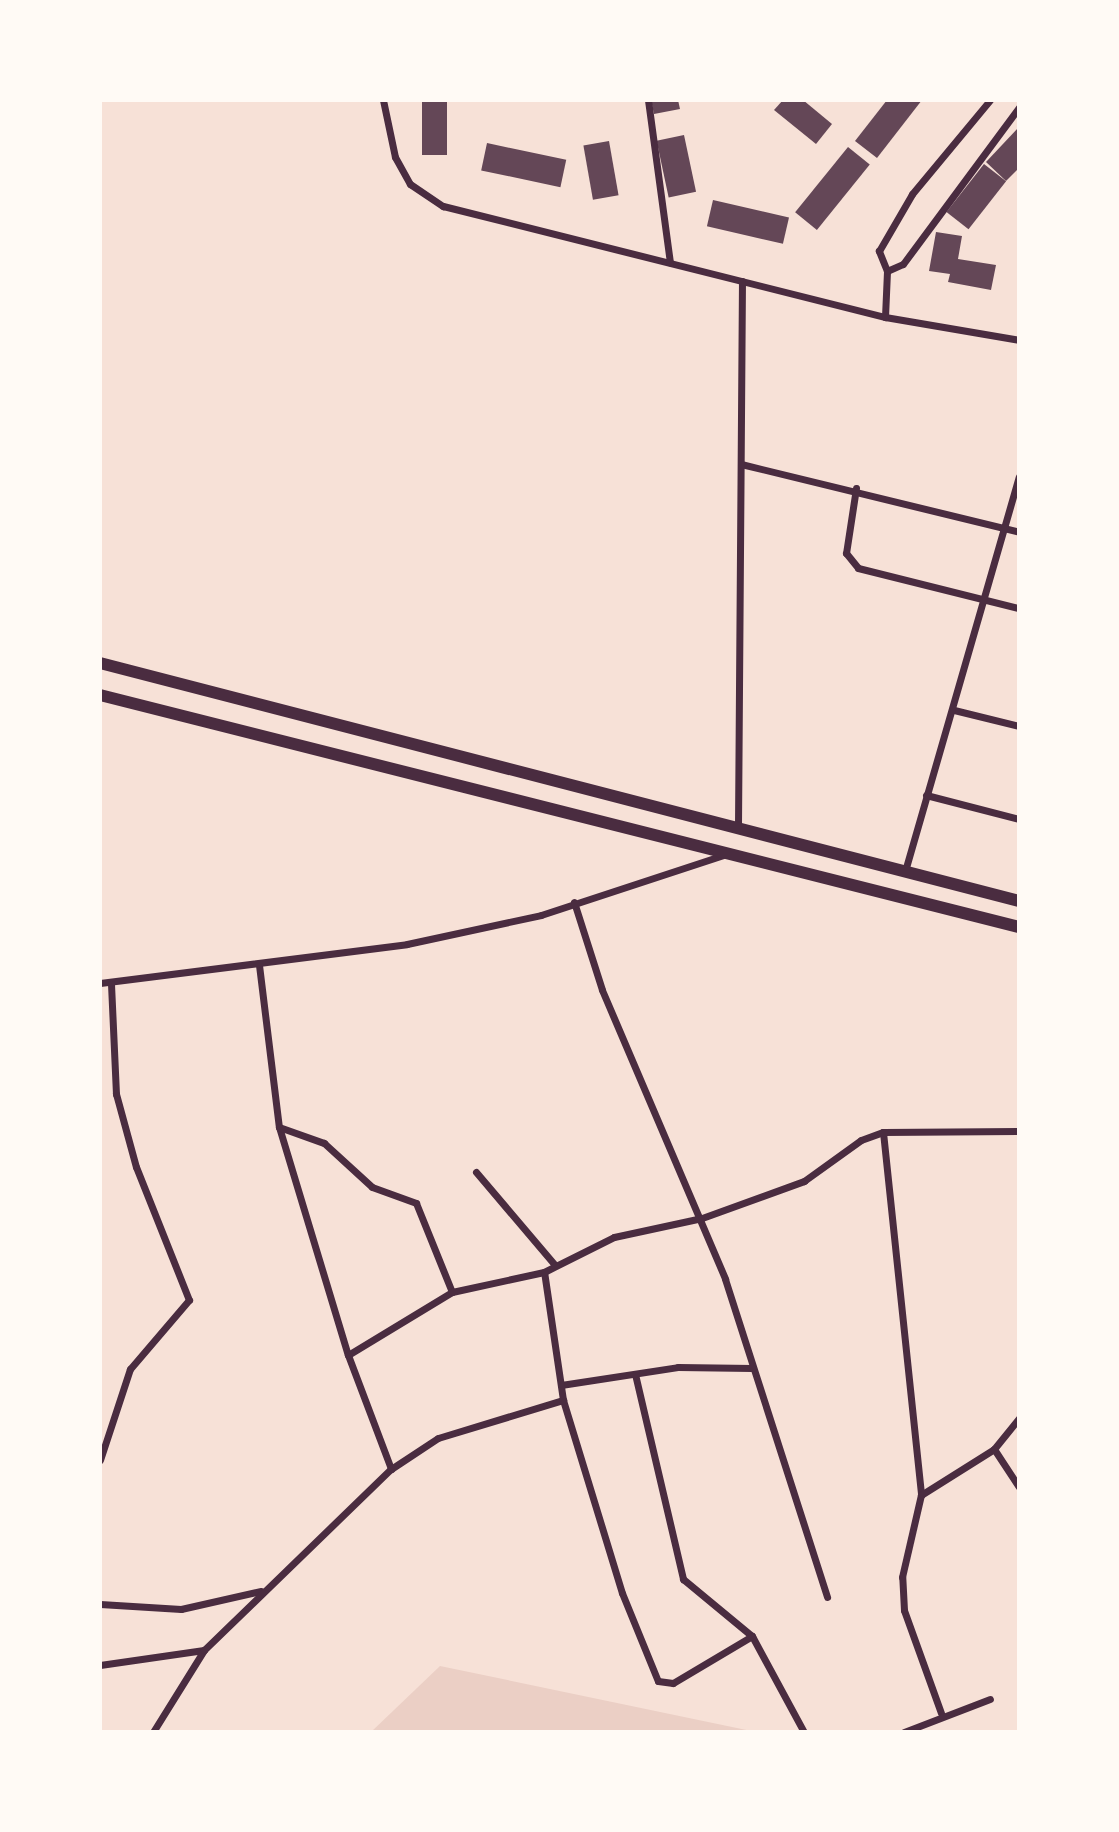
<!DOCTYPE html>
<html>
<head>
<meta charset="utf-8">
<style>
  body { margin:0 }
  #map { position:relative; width:1119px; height:1832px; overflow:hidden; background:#f7e1d7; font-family:"Fira Sans",sans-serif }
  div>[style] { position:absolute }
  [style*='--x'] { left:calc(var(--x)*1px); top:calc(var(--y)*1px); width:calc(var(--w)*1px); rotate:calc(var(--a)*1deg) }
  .green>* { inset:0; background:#ebcfc5 }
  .building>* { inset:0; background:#644757; transform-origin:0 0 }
  .minor>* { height:7px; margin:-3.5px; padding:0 3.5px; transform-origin:3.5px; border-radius:3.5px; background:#4a2c40 }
  .primary>* { height:12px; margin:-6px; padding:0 6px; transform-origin:6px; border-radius:6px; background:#4a2c40 }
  span { translate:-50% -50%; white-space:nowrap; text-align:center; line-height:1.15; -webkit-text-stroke:7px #fffaf5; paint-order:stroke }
  .frame { position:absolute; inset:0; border:102px solid #fffaf5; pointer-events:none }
</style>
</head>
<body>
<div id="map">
  <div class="green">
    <div style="clip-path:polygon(440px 1666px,756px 1732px,371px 1732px)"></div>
  </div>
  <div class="building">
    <div style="left:422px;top:100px;width:25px;height:55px"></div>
    <div style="clip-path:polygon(651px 100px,678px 100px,680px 109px,654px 114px)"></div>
    <div style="clip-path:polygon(783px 100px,803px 100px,832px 124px,816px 144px,774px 110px)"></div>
    <div style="clip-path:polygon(887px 100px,922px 100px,877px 158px,855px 141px)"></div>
    <div style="clip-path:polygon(1019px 127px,1019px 168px,1006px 181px,986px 162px)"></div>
    <div style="left:684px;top:135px;width:58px;height:28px;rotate:78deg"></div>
    <div style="left:609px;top:141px;width:55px;height:26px;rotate:80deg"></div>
    <div style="left:487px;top:143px;width:81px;height:28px;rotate:12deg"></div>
    <div style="left:848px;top:147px;width:28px;height:84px;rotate:39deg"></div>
    <div style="left:984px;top:164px;width:28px;height:61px;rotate:38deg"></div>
    <div style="left:713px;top:200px;width:78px;height:27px;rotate:13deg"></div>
    <div style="clip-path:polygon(936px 232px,962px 236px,958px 259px,996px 265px,991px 290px,948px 282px,950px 274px,929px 271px)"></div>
  </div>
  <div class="minor">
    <div style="--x:383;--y:100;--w:58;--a:78.1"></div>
    <div style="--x:395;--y:157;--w:31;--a:61"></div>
    <div style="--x:410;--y:184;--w:40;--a:34"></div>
    <div style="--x:443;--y:206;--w:456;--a:14.1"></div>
    <div style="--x:885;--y:317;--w:136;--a:9.7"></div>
    <div style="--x:648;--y:100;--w:164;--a:82.3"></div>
    <div style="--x:887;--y:271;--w:17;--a:-24"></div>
    <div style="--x:903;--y:264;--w:195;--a:-53.5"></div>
    <div style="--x:885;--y:317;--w:46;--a:-87.5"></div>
    <div style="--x:887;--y:271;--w:22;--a:-112"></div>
    <div style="--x:879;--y:251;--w:66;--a:-59.9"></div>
    <div style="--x:912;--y:194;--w:122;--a:-50.3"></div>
    <div style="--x:741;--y:464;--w:286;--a:13.7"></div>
    <div style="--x:856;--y:488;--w:66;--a:98.7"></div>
    <div style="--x:846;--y:553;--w:19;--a:51"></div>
    <div style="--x:858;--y:568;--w:166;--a:14"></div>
    <div style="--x:954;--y:710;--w:67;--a:13.8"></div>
    <div style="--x:926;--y:795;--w:96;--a:14.5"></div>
    <div style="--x:738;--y:825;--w:544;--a:-89.58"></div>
    <div style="--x:905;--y:871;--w:410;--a:-73.9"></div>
    <div style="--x:574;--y:902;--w:92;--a:72.3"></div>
    <div style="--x:602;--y:990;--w:314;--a:66.9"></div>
    <div style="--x:725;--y:1279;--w:334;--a:72.2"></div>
    <div style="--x:259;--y:965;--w:163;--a:83"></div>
    <div style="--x:279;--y:1127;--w:238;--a:73.2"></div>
    <div style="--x:348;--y:1355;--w:122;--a:69.3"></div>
    <div style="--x:100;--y:983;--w:309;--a:-7.2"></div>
    <div style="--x:407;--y:944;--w:137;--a:-12.2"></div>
    <div style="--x:541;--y:915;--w:193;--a:-18.2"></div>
    <div style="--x:279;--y:1127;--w:48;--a:19.6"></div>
    <div style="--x:324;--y:1143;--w:65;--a:42.5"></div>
    <div style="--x:372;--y:1187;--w:47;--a:20"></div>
    <div style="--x:416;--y:1203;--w:96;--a:68"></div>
    <div style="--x:883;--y:1132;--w:365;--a:84"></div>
    <div style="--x:476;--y:1172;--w:122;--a:49.7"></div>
    <div style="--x:348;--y:1355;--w:122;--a:-31.2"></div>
    <div style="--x:452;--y:1292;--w:94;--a:-12.3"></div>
    <div style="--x:635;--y:1374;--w:211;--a:76.8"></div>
    <div style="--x:683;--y:1579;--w:89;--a:39.6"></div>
    <div style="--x:752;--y:1636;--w:109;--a:61.6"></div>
    <div style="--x:561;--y:1385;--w:118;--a:-8.7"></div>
    <div style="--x:678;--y:1367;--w:74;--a:0.8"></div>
    <div style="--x:563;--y:1400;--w:202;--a:73"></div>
    <div style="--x:622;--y:1593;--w:95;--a:67.8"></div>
    <div style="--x:658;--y:1681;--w:15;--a:8"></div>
    <div style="--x:673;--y:1683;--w:92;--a:-30.7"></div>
    <div style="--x:994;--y:1449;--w:45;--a:56.7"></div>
    <div style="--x:100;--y:1460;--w:96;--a:-71.8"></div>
    <div style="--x:130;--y:1369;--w:91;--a:-49.5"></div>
    <div style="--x:189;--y:1300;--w:143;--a:-111.7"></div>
    <div style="--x:136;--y:1167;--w:76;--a:-105.3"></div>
    <div style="--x:116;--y:1094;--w:110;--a:-92.6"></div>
    <div style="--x:100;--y:1604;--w:81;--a:3.5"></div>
    <div style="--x:181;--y:1609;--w:82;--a:-12.7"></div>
    <div style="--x:100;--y:1665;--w:105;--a:-8.2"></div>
    <div style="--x:941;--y:1713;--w:109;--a:-109.8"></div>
    <div style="--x:904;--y:1610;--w:33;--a:-93"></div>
    <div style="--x:902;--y:1577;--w:84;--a:-77"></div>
    <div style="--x:921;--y:1495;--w:86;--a:-32.2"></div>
    <div style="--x:994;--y:1449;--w:40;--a:-51"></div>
    <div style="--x:153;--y:1732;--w:97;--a:-58.1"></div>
    <div style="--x:204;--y:1650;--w:260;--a:-44.1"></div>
    <div style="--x:391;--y:1469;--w:56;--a:-33.4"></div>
    <div style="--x:438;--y:1438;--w:131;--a:-16.9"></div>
    <div style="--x:563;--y:1400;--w:129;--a:-98.4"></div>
    <div style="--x:544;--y:1272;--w:78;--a:-26.6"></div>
    <div style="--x:614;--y:1237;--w:90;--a:-12.2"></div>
    <div style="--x:702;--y:1218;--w:109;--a:-19.9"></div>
    <div style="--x:804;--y:1181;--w:70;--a:-35.7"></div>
    <div style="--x:861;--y:1140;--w:23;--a:-20"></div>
    <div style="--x:883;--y:1132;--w:136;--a:-0.4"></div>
    <div style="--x:904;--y:1732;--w:92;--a:-21"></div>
  </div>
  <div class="primary">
    <div style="--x:100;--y:663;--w:949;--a:14.52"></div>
    <div style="--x:100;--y:695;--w:948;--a:14.17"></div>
  </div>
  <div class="frame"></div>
</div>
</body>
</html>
